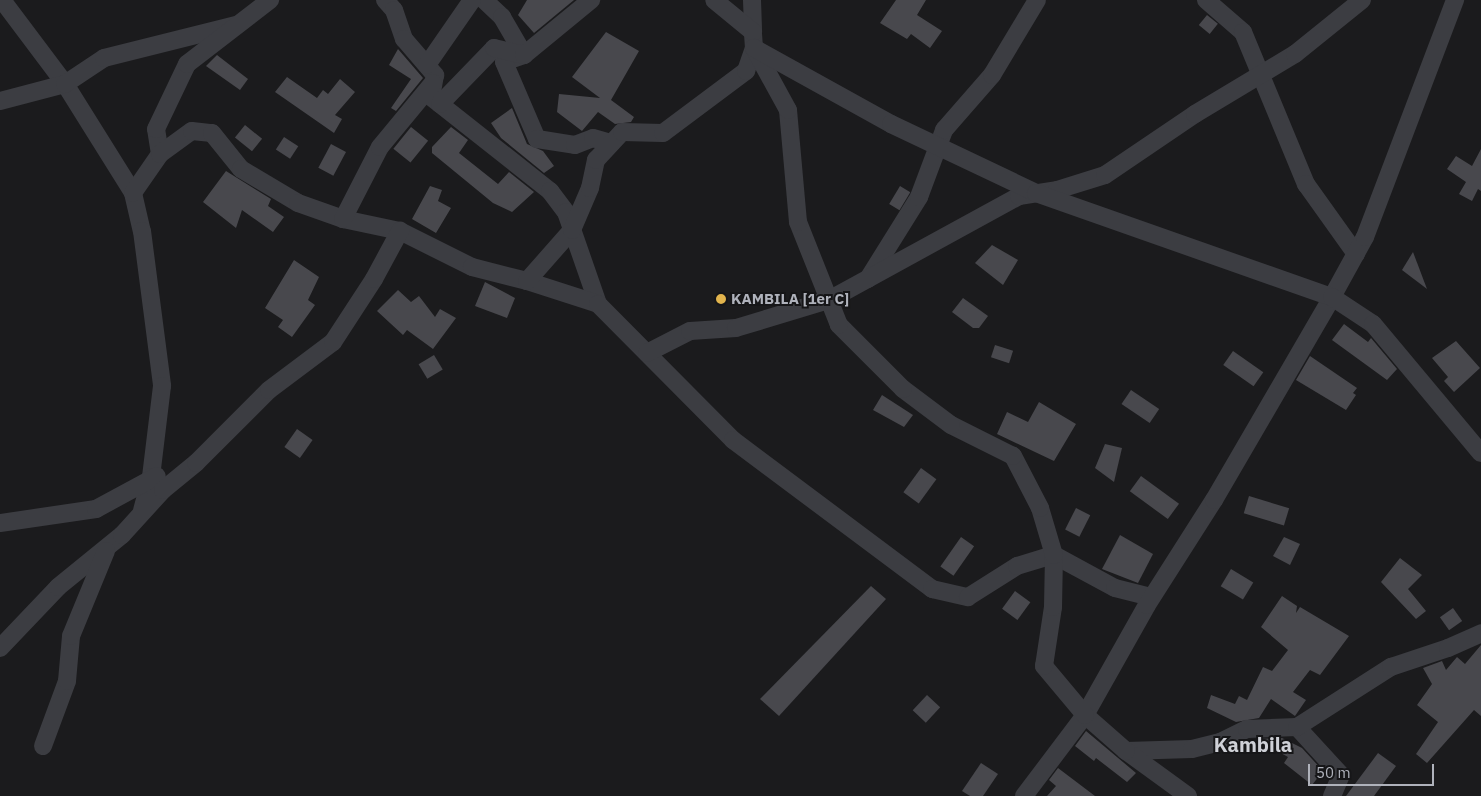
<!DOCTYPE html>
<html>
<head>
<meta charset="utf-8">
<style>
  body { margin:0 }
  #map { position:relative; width:1481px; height:796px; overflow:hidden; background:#1b1b1d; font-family:"IBM Plex Sans",sans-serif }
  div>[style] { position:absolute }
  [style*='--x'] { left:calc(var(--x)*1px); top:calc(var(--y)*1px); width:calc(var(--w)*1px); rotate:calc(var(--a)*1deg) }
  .building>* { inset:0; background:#48484d; transform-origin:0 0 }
  .street>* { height:18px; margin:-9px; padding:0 9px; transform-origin:9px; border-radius:9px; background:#3c3d42 }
  .dots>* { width:14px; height:14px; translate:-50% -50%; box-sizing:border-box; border:2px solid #161618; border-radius:50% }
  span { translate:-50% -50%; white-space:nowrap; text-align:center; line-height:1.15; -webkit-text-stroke:4px #161618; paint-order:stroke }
  .poi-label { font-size:15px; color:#afb2bb; font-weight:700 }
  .left { translate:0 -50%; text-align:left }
  .district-label { font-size:20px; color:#cfd1d7; font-weight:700 }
  .scale { position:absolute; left:1308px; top:764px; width:126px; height:22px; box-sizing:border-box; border:2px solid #afb2bb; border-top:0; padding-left:6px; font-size:15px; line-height:18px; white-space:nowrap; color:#afb2bb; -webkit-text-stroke:4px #161618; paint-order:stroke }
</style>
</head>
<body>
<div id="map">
  <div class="building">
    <div style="clip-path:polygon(527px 0,574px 0,534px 33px,518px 15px)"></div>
    <div style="clip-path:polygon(896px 0,926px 0,917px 15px,942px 31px,930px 48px,911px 34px,907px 39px,880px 23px)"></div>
    <div style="left:1207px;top:15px;width:14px;height:13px;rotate:39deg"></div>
    <div style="clip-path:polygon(606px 32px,639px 51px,611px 100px,634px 117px,631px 122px,615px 124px,598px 112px,582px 131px,557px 112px,559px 94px,600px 98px,572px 77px)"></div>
    <div style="clip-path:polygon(398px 49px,423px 78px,396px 111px,391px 108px,411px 79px,389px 65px)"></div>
    <div style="clip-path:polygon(217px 55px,248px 79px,240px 90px,206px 66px)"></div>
    <div style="clip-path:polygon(287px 77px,317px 98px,323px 90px,328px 94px,340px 79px,355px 92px,335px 115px,342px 119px,334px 133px,275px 92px)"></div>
    <div style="clip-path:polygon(512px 108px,527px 144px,543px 151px,554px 166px,544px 173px,501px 138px,491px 123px)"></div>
    <div style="left:245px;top:125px;width:22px;height:16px;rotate:39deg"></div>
    <div style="left:411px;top:127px;width:22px;height:28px;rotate:39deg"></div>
    <div style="clip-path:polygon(451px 127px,468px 140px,459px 153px,498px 184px,509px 172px,534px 192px,512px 212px,493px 203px,432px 153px,432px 147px)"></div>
    <div style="left:284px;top:137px;width:17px;height:15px;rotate:33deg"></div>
    <div style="left:331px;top:144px;width:17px;height:27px;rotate:28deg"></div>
    <div style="clip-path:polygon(1481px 149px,1481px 191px,1478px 189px,1472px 201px,1459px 194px,1466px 182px,1447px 169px,1456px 156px,1472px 166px)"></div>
    <div style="clip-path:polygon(226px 171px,271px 199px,268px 206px,284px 217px,273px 232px,242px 210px,236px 228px,203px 202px)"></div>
    <div style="clip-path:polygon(430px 186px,442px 190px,438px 201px,451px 208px,436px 233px,412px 219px)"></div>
    <div style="left:900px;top:186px;width:12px;height:21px;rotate:31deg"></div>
    <div style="clip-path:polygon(992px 245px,1018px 260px,1003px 285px,975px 263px)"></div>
    <div style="clip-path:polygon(1413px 252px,1427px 289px,1402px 270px)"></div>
    <div style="clip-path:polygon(294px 260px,319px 277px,308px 300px,315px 305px,292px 337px,278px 327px,283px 320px,265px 308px)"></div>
    <div style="clip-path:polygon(485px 282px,515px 298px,507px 318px,475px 306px)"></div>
    <div style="clip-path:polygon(398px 290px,411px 302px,419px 296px,435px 317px,440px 309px,456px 318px,433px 349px,407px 330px,403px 335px,377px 311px)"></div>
    <div style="clip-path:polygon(963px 298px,988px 316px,979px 328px,973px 328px,952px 312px)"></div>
    <div style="clip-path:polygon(1344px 324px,1368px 342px,1371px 338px,1397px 369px,1387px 380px,1332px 340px)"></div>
    <div style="clip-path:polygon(1456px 341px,1480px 368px,1454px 392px,1444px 381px,1448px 377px,1432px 358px)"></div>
    <div style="left:995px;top:345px;width:19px;height:13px;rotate:18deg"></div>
    <div style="left:1233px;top:351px;width:37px;height:17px;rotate:35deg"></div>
    <div style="left:434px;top:355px;width:17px;height:18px;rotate:59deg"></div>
    <div style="clip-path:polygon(1310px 356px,1357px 388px,1353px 393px,1356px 395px,1346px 410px,1296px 380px)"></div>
    <div style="left:1131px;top:390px;width:34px;height:17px;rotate:34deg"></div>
    <div style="clip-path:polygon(882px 395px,913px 415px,904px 427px,873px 410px)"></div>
    <div style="clip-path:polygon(1039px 402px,1076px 424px,1054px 461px,997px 434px,1007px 412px,1028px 422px)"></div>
    <div style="left:297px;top:429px;width:19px;height:22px;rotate:35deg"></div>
    <div style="clip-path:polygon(1105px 444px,1122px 448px,1114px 482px,1095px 468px)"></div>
    <div style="left:921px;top:468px;width:19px;height:30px;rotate:36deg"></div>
    <div style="left:1141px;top:476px;width:47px;height:19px;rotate:36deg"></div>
    <div style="left:1249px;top:496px;width:42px;height:18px;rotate:17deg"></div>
    <div style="left:1076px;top:508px;width:16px;height:24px;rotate:27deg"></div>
    <div style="clip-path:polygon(1120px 535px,1153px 554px,1138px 583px,1102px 569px)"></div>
    <div style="left:961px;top:537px;width:16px;height:36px;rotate:35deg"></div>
    <div style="clip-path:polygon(1284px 537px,1300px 544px,1290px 565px,1273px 556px)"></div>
    <div style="clip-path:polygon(1400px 558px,1422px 575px,1408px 589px,1426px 611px,1416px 619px,1381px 582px)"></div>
    <div style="left:1231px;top:569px;width:26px;height:20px;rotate:31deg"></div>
    <div style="clip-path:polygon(871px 586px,886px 599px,779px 716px,760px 699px)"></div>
    <div style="left:1015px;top:591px;width:19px;height:22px;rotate:36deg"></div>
    <div style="clip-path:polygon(1282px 596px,1297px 606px,1296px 613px,1300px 607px,1349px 636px,1320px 675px,1310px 670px,1293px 692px,1306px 700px,1295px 716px,1271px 699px,1259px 718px,1236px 722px,1207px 708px,1211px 695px,1235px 704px,1239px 696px,1247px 700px,1263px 667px,1272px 671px,1288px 650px,1261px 627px)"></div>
    <div style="left:1453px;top:608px;width:16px;height:16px;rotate:55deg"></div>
    <div style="clip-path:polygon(1481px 645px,1481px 716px,1474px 710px,1427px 763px,1416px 754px,1438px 722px,1417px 705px,1432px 684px,1423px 668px,1442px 661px,1446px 670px,1457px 657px,1465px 664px)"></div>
    <div style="left:927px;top:695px;width:18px;height:21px;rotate:43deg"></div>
    <div style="clip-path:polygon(1086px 731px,1136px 773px,1127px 782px,1096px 758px,1094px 761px,1075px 746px)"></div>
    <div style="clip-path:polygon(1282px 738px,1302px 748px,1323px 771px,1312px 785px,1284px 763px,1288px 757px,1256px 739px)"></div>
    <div style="clip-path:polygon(1378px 753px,1396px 766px,1374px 796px,1346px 796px)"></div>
    <div style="clip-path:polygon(981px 763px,998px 774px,983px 796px,970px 796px,962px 791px)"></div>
    <div style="clip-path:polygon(1058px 768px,1095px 796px,1047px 796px,1056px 786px,1049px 780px)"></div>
  </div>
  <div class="street">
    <div style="--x:2;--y:0;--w:105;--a:53.1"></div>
    <div style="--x:65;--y:84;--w:128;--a:58"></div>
    <div style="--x:133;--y:193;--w:39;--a:77"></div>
    <div style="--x:142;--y:231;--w:156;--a:82.6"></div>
    <div style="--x:162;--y:386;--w:92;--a:96.9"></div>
    <div style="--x:151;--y:477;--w:34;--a:105"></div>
    <div style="--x:385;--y:0;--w:13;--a:48"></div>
    <div style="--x:394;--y:10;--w:31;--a:71"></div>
    <div style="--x:404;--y:39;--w:48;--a:49.3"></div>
    <div style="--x:435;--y:75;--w:22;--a:100"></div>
    <div style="--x:431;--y:97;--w:152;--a:38.3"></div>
    <div style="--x:550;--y:191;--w:26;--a:53"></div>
    <div style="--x:566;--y:212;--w:97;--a:70.8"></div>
    <div style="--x:484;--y:0;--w:25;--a:43"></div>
    <div style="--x:502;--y:17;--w:44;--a:59.9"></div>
    <div style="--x:524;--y:55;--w:21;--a:161"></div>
    <div style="--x:504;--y:62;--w:84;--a:66.8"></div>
    <div style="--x:537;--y:139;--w:38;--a:9"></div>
    <div style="--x:575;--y:145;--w:19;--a:-21"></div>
    <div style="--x:593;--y:138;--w:19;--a:16"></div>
    <div style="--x:752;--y:0;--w:32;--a:88"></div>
    <div style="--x:1206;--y:0;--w:49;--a:40.9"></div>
    <div style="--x:1243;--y:32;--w:165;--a:67.5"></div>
    <div style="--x:1306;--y:184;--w:86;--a:54.5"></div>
    <div style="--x:427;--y:65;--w:79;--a:-55.3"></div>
    <div style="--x:0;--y:101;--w:67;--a:-14.7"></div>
    <div style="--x:65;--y:84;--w:47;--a:-33.7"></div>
    <div style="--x:104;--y:58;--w:136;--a:-14"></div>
    <div style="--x:440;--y:104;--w:78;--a:-46"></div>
    <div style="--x:494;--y:48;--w:31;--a:13"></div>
    <div style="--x:524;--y:55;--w:87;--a:-39.4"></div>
    <div style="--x:160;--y:154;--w:25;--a:-99"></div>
    <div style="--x:156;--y:129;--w:72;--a:-64.5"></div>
    <div style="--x:187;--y:64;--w:105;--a:-37.6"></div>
    <div style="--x:133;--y:193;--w:47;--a:-55.3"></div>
    <div style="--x:160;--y:154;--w:39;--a:-36"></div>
    <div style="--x:192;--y:131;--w:20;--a:6"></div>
    <div style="--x:212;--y:133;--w:46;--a:51.1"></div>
    <div style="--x:241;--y:169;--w:66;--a:30.8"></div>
    <div style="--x:298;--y:203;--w:48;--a:19.6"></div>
    <div style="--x:343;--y:219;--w:58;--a:11.9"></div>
    <div style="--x:400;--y:231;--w:80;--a:26.6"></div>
    <div style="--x:472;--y:267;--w:57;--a:14.3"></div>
    <div style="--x:527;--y:281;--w:75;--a:17.9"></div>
    <div style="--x:598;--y:304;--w:192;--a:45.2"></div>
    <div style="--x:733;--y:440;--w:249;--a:36.8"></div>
    <div style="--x:932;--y:589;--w:37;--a:13"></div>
    <div style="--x:968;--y:597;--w:58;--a:-32.3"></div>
    <div style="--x:1017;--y:566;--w:39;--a:-17"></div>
    <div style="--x:1054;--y:555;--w:69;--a:28.4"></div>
    <div style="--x:1115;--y:588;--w:37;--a:14"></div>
    <div style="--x:343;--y:219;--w:81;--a:-62.8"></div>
    <div style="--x:380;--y:147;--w:83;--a:-50.4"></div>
    <div style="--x:868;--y:279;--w:97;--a:-58.1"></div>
    <div style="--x:919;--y:197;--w:72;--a:-69.5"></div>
    <div style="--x:944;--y:130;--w:73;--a:-48.9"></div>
    <div style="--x:992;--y:75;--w:87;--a:-59"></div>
    <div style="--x:527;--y:281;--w:68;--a:-48.6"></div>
    <div style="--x:572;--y:230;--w:46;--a:-66.8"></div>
    <div style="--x:590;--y:188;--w:29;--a:-78"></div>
    <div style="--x:596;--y:160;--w:38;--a:-47"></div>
    <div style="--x:622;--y:132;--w:41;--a:1.4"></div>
    <div style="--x:663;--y:133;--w:104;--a:-36.8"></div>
    <div style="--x:746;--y:71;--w:24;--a:-71"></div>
    <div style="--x:754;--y:48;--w:16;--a:-94"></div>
    <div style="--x:753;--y:32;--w:50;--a:-140.6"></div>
    <div style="--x:647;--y:353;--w:48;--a:-27.1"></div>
    <div style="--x:690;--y:331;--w:46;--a:-3.7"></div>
    <div style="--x:736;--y:328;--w:97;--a:-16.8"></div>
    <div style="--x:829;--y:300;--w:217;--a:-28.7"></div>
    <div style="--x:1019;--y:196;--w:38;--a:-9"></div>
    <div style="--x:1057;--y:190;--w:50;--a:-17.4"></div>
    <div style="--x:1105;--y:175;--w:109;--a:-34.1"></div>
    <div style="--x:1195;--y:114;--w:117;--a:-31"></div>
    <div style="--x:1295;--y:54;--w:86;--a:-38.9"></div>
    <div style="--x:0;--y:523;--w:97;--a:-8.3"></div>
    <div style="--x:96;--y:509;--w:69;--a:-28.4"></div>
    <div style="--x:0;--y:648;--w:84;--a:-46.4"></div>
    <div style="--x:58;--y:587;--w:82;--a:-39.1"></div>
    <div style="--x:122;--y:535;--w:61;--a:-47.7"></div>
    <div style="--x:163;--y:490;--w:43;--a:-39.3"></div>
    <div style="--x:196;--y:463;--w:103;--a:-45"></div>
    <div style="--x:269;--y:390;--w:80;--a:-36.9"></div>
    <div style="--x:333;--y:342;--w:75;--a:-56.9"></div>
    <div style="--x:374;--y:279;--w:55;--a:-61.6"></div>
    <div style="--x:1297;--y:727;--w:65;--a:47.5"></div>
    <div style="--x:1341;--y:775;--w:23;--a:113"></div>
    <div style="--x:43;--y:746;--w:69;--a:-69.7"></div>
    <div style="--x:67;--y:681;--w:45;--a:-84.9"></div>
    <div style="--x:71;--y:636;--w:92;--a:-67.6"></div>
    <div style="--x:1126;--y:751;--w:66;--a:-1.7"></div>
    <div style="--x:1192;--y:749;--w:29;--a:-14"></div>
    <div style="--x:1220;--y:742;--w:30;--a:-26"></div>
    <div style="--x:1247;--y:729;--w:50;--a:-2.3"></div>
    <div style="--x:1297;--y:727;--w:112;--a:-32.6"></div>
    <div style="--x:1391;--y:667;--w:60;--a:-18.4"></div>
    <div style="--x:1448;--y:648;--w:36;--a:-24"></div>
    <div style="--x:1024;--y:796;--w:101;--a:-53"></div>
    <div style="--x:1085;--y:715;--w:126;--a:-60.6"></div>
    <div style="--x:1147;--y:605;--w:125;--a:-57.5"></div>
    <div style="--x:1214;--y:500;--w:235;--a:-59.8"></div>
    <div style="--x:1332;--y:297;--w:68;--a:-61.2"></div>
    <div style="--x:1365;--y:237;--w:254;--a:-69.2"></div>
    <div style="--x:1188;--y:796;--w:77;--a:-144"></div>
    <div style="--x:1126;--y:751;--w:55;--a:-138.7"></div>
    <div style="--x:1085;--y:715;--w:64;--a:-129.9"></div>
    <div style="--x:1044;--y:666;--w:60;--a:-81.3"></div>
    <div style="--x:1053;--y:607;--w:52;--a:-88.9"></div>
    <div style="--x:1054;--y:555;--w:49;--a:-106.6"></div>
    <div style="--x:1040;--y:508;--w:59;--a:-117.4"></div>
    <div style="--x:1013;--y:456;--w:69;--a:-153.4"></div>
    <div style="--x:951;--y:425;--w:60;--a:-143.1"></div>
    <div style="--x:903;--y:389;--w:91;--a:-135"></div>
    <div style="--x:839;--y:325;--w:111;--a:-111.7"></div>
    <div style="--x:798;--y:222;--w:112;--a:-95.1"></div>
    <div style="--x:788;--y:110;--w:71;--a:-118.7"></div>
    <div style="--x:754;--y:48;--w:157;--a:29"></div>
    <div style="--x:891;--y:124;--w:161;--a:25.4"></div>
    <div style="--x:1036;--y:193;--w:314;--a:19.4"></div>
    <div style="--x:1332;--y:297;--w:49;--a:33.4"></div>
    <div style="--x:1373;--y:324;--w:168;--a:50.1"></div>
  </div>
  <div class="dots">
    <div style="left:721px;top:299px;background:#e2b44d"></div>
  </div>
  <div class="poi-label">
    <span class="left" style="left:731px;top:299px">KAMBILA [1er C]</span>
  </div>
  <div class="district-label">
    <span style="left:1253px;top:744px">Kambila</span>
  </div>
  <div class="scale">50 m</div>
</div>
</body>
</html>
